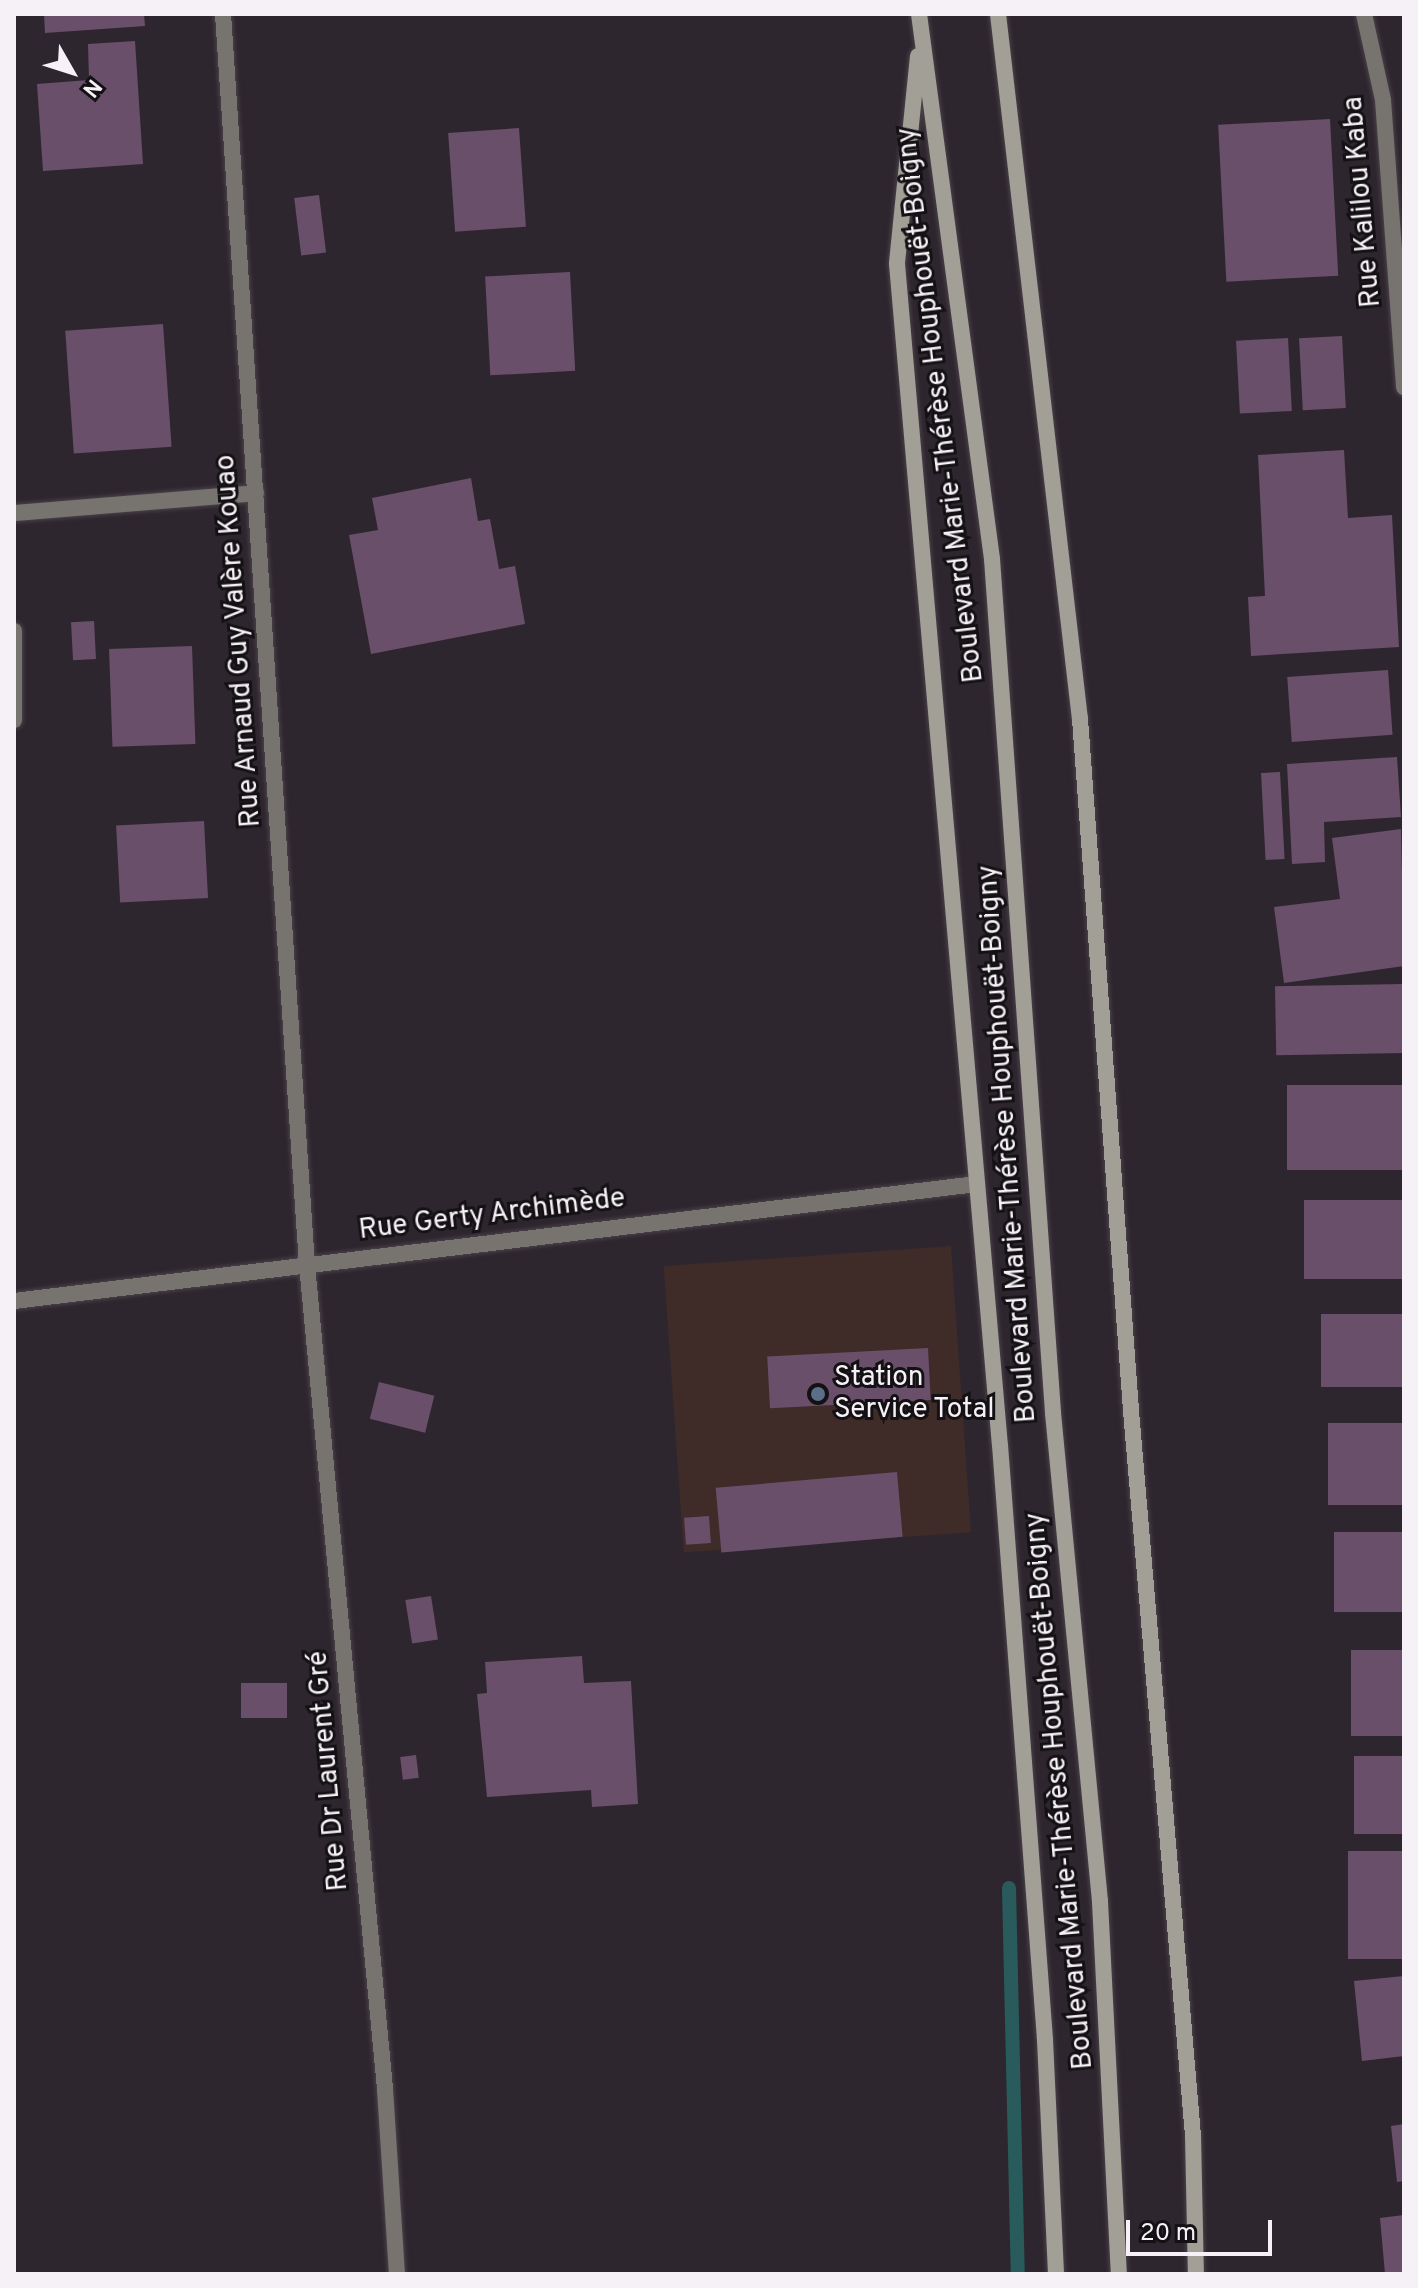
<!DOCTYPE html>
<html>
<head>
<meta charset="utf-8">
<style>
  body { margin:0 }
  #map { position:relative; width:1418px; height:2288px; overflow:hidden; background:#2e262e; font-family:Overpass,sans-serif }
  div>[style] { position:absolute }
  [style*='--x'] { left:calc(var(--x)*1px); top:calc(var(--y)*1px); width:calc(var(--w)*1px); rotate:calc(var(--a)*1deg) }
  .commercial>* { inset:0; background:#3f2b28; transform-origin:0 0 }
  .stream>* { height:14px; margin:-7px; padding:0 7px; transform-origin:7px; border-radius:7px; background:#295b5d }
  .building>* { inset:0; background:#6a4f6a; transform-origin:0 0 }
  .roads { filter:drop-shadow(0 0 2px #4a424a) drop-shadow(0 0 2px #4a424a) }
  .service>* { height:16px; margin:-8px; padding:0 8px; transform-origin:8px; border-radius:8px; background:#77746f }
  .minor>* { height:16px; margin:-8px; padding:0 8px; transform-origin:8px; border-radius:8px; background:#77746f }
  .secondary>* { height:16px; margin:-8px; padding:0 8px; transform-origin:8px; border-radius:8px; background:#a29f97 }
  .dots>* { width:22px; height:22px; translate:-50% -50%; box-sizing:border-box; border:4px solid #141114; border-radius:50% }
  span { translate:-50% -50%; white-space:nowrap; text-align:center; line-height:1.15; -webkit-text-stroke:6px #141114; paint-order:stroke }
  .street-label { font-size:28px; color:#f6f1f6 }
  .poi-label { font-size:28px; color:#f6f1f6 }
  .left { translate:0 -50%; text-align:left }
  .frame { position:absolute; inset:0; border:16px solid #f6f1f6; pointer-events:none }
  .north { position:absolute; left:32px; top:32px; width:80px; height:80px; -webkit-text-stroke:6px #141114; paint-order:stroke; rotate:129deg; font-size:22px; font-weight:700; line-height:32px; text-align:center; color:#f6f1f6 }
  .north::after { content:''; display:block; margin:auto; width:28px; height:36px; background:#f6f1f6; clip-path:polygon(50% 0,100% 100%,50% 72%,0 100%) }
  .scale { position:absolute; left:1126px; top:2220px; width:146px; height:36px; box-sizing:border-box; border:4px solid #f6f1f6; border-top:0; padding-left:10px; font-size:24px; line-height:28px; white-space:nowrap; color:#f6f1f6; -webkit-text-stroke:6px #141114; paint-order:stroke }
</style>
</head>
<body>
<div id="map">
  <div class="commercial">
    <div style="left:951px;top:1246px;width:287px;height:288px;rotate:86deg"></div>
  </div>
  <div class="stream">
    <div style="--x:1009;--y:1888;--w:386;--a:88.7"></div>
  </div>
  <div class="building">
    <div style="clip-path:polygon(44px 14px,144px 14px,145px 26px,45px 33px)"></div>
    <div style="clip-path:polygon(135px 41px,143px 164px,43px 171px,37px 84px,89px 80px,88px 44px)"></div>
    <div style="left:1330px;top:119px;width:157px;height:112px;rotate:87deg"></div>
    <div style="left:519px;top:128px;width:99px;height:71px;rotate:86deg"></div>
    <div style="left:319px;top:195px;width:58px;height:25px;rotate:83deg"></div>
    <div style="left:570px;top:272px;width:99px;height:85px;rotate:87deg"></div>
    <div style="left:163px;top:324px;width:123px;height:98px;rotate:86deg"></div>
    <div style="left:1342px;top:336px;width:72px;height:43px;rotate:87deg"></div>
    <div style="left:1288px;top:338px;width:73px;height:52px;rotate:87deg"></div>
    <div style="clip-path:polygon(1344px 450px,1348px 518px,1392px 515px,1399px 647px,1251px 656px,1248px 597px,1265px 596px,1258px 455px)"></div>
    <div style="clip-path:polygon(471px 478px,478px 521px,490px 519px,499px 569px,515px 566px,525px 624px,371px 654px,349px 535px,378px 530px,372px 498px)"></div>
    <div style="left:94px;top:621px;width:38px;height:23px;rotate:87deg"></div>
    <div style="left:192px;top:646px;width:98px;height:83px;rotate:88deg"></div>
    <div style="left:1388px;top:670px;width:65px;height:101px;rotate:86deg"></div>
    <div style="clip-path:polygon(1397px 757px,1401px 817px,1324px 822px,1325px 862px,1292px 864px,1287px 764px)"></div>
    <div style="left:1280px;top:772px;width:87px;height:19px;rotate:87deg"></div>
    <div style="left:204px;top:821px;width:77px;height:88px;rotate:87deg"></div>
    <div style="clip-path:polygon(1401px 829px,1404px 966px,1284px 983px,1274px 907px,1340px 899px,1332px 838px)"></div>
    <div style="left:1403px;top:984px;width:69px;height:128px;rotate:89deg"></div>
    <div style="left:1404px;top:1085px;width:85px;height:117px;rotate:90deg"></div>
    <div style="left:1404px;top:1200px;width:79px;height:100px;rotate:90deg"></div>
    <div style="left:1321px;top:1314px;width:83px;height:73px"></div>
    <div style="left:928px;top:1348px;width:52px;height:161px;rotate:87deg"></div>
    <div style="left:379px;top:1382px;width:57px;height:38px;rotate:14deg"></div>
    <div style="left:1404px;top:1423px;width:82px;height:76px;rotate:90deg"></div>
    <div style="left:897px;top:1472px;width:65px;height:182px;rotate:85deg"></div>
    <div style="left:709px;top:1516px;width:27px;height:25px;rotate:86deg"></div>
    <div style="left:1404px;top:1532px;width:80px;height:70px;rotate:90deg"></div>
    <div style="left:431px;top:1596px;width:44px;height:26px;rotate:81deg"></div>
    <div style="left:1404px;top:1650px;width:86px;height:53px;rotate:90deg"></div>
    <div style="clip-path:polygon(582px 1656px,584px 1683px,631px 1681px,638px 1804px,592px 1807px,591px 1790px,487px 1797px,477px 1694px,487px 1693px,485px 1662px)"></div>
    <div style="left:241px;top:1683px;width:46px;height:35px"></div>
    <div style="left:416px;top:1755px;width:23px;height:16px;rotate:83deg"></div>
    <div style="left:1404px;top:1756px;width:78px;height:50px;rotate:90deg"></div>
    <div style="left:1404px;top:1851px;width:108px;height:56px;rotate:90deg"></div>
    <div style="clip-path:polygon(1404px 1976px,1404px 2056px,1362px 2061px,1354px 1981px)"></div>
    <div style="clip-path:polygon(1404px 2124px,1404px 2181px,1397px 2182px,1391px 2126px)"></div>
    <div style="clip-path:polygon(1404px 2215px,1404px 2274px,1385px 2274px,1380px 2218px)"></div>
  </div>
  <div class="roads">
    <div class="service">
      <div style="--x:14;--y:513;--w:243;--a:-4.7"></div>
      <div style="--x:14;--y:631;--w:89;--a:90"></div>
    </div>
    <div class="minor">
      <div style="--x:223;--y:14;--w:1254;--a:86.16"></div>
      <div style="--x:307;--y:1265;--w:828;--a:84.59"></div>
      <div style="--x:385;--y:2089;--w:185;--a:86.3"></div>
      <div style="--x:1364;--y:14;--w:88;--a:77.5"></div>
      <div style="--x:1383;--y:100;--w:288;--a:85.8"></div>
      <div style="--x:14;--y:1301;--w:970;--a:-6.93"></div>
    </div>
    <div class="secondary">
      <div style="--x:919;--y:14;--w:550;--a:82.37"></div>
      <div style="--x:992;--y:559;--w:856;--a:85.91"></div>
      <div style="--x:1053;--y:1413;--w:491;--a:84.5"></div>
      <div style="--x:1100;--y:1902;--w:372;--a:87.1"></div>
      <div style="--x:998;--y:14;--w:710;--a:83.37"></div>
      <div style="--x:1080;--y:719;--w:694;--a:85.78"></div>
      <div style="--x:1131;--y:1411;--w:727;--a:85.11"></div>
      <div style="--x:1193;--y:2135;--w:139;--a:88.8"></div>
      <div style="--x:918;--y:56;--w:209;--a:95.8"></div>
      <div style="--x:897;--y:264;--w:1185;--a:85.02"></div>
      <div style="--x:1000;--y:1445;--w:597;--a:85.67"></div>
      <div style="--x:1045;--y:2040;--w:234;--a:87.3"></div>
    </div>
  </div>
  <div class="dots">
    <div style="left:818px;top:1394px;background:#5c6f8a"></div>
  </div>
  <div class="street-label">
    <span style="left:1363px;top:202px;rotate:-95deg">Rue Kalilou Kaba</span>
    <span style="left:941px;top:405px;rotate:-97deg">Boulevard Marie-Thérèse Houphouët-Boigny</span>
    <span style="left:239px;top:641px;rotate:-94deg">Rue Arnaud Guy Valère Kouao</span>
    <span style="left:1008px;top:1144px;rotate:-94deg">Boulevard Marie-Thérèse Houphouët-Boigny</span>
    <span style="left:492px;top:1215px;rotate:-7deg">Rue Gerty Archimède</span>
    <span style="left:329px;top:1771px;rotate:-95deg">Rue Dr Laurent Gré</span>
    <span style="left:1060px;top:1791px;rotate:-95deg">Boulevard Marie-Thérèse Houphouët-Boigny</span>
  </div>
  <div class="poi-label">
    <span class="left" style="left:834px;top:1394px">Station<br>Service Total</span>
  </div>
  <div class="frame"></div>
  <div class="north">N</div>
  <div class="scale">20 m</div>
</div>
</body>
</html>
